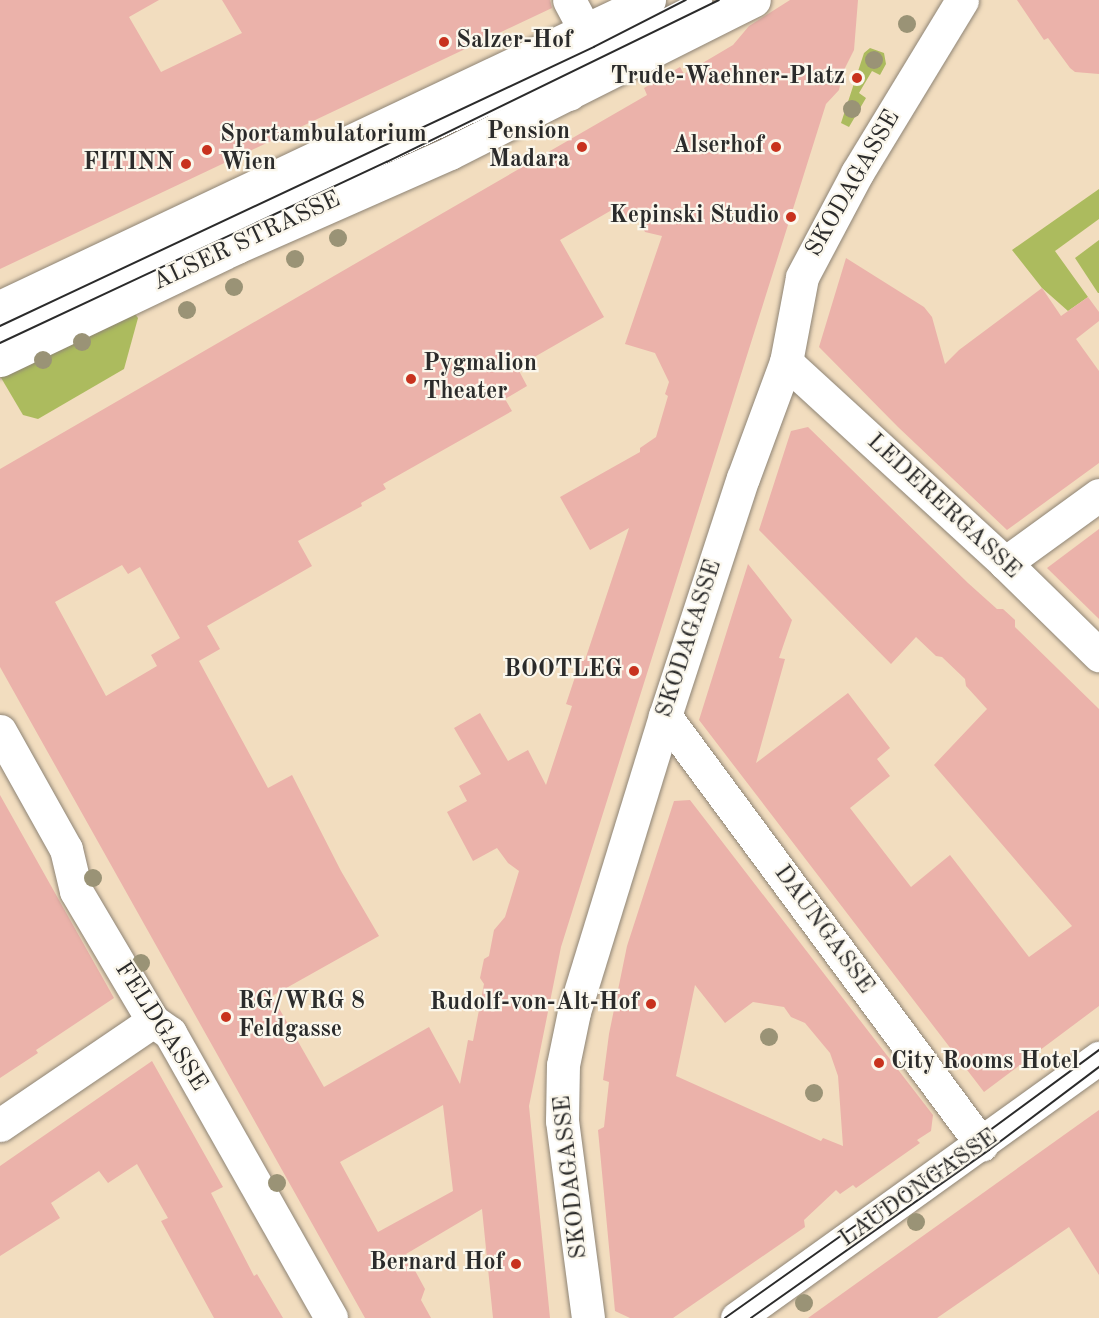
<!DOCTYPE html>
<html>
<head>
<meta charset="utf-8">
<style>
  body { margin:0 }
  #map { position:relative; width:1099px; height:1318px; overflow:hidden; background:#f2ddbf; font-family:"Old Standard TT",serif }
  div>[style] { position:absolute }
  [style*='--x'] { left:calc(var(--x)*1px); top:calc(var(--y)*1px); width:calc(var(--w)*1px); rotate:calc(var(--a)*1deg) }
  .green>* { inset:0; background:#acbb5e }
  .building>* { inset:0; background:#ebb2aa }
  .roads { filter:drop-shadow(0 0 2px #8e8475) drop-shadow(0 0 2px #8e8475) }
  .service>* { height:20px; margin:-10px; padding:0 10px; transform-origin:10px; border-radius:10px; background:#fff }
  .minor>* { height:33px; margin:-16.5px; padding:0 16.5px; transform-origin:16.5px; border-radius:16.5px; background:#fff }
  .secondary>* { height:33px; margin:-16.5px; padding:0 16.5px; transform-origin:16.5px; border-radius:16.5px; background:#fff }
  .tram>* { height:1.5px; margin:-0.75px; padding:0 0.75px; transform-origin:0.75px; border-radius:0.75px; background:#2b2b2b }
  .trees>* { width:18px; height:18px; margin:-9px; border-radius:50%; background:#9a9376 }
  .dots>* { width:16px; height:16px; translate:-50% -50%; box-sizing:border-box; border:3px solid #fbf7ec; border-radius:50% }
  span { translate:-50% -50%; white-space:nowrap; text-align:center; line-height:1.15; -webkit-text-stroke:4.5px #fbf7ec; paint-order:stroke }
  .poi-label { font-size:24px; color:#2b2b2b; font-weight:700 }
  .left { translate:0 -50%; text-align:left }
  .right { translate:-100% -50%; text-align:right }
  .street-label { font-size:24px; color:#2b2b2b }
</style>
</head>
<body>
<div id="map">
  <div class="green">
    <div style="clip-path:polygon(870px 48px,884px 53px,886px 64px,880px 75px,872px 71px,859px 93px,866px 98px,849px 127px,841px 123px,864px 53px)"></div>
    <div style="clip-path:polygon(1099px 189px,1099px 219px,1055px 251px,1088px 297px,1068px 311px,1042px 288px,1012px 250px)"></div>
    <div style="clip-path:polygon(1099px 240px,1099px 293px,1098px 293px,1075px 258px)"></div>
    <div style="clip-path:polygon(132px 310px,138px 318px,124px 369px,38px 419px,23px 415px,0 376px)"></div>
  </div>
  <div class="building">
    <div style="clip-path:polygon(0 0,159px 0,129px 17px,161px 72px,242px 33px,222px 0,550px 0,552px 8px,0 269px)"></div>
    <div style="clip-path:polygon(evenodd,790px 0,858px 0,854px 50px,843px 72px,839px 90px,826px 104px,561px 947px,529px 1106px,550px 1318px,493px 1318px,482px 1209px,406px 1254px,425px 1289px,421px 1300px,431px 1318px,365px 1318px,0 667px,0 469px,647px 95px,644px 88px,680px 67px,684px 74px,733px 45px,749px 26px,790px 0,617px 207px,627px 223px,637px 217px,645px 232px,662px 236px,625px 344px,655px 353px,669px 382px,665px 394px,668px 396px,656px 437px,640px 448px,640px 452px,560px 497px,590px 550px,629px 528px,585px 660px,581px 659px,566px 704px,572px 706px,546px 785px,528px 750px,508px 761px,480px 713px,454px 728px,481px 774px,459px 786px,467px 801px,447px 812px,473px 861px,497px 848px,508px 863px,519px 871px,505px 917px,494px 930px,489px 956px,484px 959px,480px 978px,484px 984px,473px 1041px,468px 1040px,460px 1084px,429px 1027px,324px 1087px,272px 996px,379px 936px,341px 871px,292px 775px,268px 788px,199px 661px,220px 649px,207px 626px,312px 566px,298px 541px,362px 506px,361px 503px,386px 489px,383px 484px,512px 411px,505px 399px,527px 386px,517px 367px,604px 317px,560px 240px,617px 207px,790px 0,122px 565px,128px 574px,140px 567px,180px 638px,151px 655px,157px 666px,106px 696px,55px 602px,122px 565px,790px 0,443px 1105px,453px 1191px,378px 1232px,340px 1162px,443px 1105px)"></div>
    <div style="clip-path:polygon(1017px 0,1099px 0,1099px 74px,1075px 72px,1070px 68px,1048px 38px,1044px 40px)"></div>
    <div style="clip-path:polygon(846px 258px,924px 307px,932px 317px,945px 364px,959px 350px,1042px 288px,1061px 316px,1088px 297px,1099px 312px,1099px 321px,1076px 339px,1099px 371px,1099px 463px,1007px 530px,898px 427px,819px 347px)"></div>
    <div style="clip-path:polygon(808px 427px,968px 583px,997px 609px,1003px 609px,1015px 620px,1015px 627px,1099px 709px,1099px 1006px,984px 1092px,699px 720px,748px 564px,792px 620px,779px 658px,785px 659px,756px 763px,848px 693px,890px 748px,877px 759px,890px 776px,850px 808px,911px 887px,950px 855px,1029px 957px,1072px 926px,934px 765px,987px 709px,966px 686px,965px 679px,942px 657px,936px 656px,916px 637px,891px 664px,759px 530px,791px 431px)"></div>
    <div style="clip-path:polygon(1099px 529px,1099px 619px,1047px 568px)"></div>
    <div style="clip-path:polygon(0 795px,114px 998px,36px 1050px,38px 1053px,0 1078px)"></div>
    <div style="clip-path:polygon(evenodd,690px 800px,933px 1115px,931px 1131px,917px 1140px,920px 1143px,856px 1188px,853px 1185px,840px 1194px,836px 1190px,804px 1220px,805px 1227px,673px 1318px,630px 1318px,615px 1311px,598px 1130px,604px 1127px,609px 1082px,603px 1080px,609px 1034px,627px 946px,674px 801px,690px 800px,695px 985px,725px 1023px,753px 1002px,784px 1007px,791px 1017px,805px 1023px,830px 1053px,838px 1076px,843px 1146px,823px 1138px,821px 1141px,676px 1076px,695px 985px)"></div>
    <div style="clip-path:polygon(152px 1061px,223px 1187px,211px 1193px,254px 1276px,257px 1274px,283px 1318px,214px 1318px,161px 1221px,168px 1218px,137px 1164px,108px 1183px,99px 1171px,51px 1203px,60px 1218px,0 1256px,0 1166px)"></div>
    <div style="clip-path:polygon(1099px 1110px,1099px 1275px,1069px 1227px,937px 1318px,808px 1318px)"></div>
  </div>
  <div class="roads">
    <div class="service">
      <div style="--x:0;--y:334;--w:655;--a:-25.12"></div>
      <div style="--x:593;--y:56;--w:123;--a:-27.2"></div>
    </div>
    <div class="minor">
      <div style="--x:569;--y:94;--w:38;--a:-53"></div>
      <div style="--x:592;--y:64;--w:17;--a:-83"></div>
      <div style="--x:594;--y:47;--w:53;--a:-118"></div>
      <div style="--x:786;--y:362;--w:297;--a:42.5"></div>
      <div style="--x:1005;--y:563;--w:132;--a:44.4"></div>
      <div style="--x:1005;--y:563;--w:116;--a:-35.9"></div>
      <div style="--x:665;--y:716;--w:533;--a:53.54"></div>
      <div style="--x:0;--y:731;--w:135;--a:60.8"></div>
      <div style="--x:66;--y:849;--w:43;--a:76.6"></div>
      <div style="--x:76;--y:891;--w:151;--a:59.4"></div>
      <div style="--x:153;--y:1021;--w:21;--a:35"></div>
      <div style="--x:170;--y:1033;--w:327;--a:60.5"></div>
      <div style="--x:0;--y:1125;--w:185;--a:-34.2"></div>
      <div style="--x:588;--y:1318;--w:199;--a:-97.5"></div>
      <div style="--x:562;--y:1121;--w:56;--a:-89"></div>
      <div style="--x:563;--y:1065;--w:54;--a:-78.3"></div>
      <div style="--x:574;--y:1012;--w:310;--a:-72.9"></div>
      <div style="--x:665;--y:716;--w:250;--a:-71.9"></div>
      <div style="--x:743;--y:478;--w:124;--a:-69.7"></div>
      <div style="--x:786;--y:362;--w:86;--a:-79.3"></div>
      <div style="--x:802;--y:277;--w:118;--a:-62.1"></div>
      <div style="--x:857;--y:173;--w:202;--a:-58.7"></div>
      <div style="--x:737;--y:1318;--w:446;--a:-35.7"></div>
    </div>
    <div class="secondary">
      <div style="--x:0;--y:307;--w:718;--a:-25.32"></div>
      <div style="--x:0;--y:360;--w:263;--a:-25.5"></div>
      <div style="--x:237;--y:247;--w:233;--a:-23.8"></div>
      <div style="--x:450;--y:153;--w:340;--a:-26.7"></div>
    </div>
  </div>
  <div class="tram">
    <div style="--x:0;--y:326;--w:656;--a:-25.16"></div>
    <div style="--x:594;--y:47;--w:103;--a:-27.1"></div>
    <div style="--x:0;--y:343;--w:427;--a:-25.1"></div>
    <div style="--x:387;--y:162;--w:369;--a:-26"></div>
    <div style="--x:725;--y:1318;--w:310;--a:-35.3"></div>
    <div style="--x:978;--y:1139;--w:150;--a:-36.3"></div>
    <div style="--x:751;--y:1318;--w:291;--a:-35.2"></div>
    <div style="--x:989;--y:1150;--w:138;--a:-37"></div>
  </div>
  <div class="trees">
    <div style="left:907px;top:24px"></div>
    <div style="left:874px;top:60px"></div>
    <div style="left:852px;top:109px"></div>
    <div style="left:338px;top:238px"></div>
    <div style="left:295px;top:259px"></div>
    <div style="left:234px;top:287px"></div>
    <div style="left:187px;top:310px"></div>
    <div style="left:82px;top:342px"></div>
    <div style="left:43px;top:360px"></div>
    <div style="left:93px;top:878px"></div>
    <div style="left:141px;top:963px"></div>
    <div style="left:769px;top:1037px"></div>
    <div style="left:814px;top:1093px"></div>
    <div style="left:277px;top:1183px"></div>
    <div style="left:916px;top:1222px"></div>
    <div style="left:804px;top:1303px"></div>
  </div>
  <div class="dots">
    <div style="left:444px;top:42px;background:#c8321e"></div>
    <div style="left:857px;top:78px;background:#c8321e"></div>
    <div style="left:582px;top:147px;background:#c8321e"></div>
    <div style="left:776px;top:147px;background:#c8321e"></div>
    <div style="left:207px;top:150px;background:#c8321e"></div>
    <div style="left:186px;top:164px;background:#c8321e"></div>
    <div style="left:791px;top:217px;background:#c8321e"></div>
    <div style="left:411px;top:379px;background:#c8321e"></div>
    <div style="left:634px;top:671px;background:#c8321e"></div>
    <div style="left:651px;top:1004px;background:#c8321e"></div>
    <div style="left:226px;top:1017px;background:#c8321e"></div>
    <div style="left:879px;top:1063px;background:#c8321e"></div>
    <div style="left:516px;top:1264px;background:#c8321e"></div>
  </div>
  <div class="poi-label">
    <span class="left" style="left:456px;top:42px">Salzer-Hof</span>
    <span class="right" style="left:845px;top:78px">Trude-Waehner-Platz</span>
    <span class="right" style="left:570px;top:147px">Pension<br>Madara</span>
    <span class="left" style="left:220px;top:150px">Sportambulatorium<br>Wien</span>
    <span class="right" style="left:764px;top:147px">Alserhof</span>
    <span class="right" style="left:174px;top:164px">FITINN</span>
    <span class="right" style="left:779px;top:217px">Kepinski Studio</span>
    <span class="left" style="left:423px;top:379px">Pygmalion<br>Theater</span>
    <span class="right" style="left:622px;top:671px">BOOTLEG</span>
    <span class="left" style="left:238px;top:1017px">RG/WRG 8<br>Feldgasse</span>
    <span class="right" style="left:639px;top:1004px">Rudolf-von-Alt-Hof</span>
    <span class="left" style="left:891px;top:1063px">City Rooms Hotel</span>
    <span class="right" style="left:504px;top:1264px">Bernard Hof</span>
  </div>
  <div class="street-label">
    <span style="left:854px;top:184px;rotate:-60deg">SKODAGASSE</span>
    <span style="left:247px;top:242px;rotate:-25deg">ALSER STRASSE</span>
    <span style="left:943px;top:507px;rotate:43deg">LEDERERGASSE</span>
    <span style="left:690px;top:639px;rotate:-72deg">SKODAGASSE</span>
    <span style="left:823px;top:930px;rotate:54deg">DAUNGASSE</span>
    <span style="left:160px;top:1027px;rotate:57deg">FELDGASSE</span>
    <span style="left:572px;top:1177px;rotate:-96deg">SKODAGASSE</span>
    <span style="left:919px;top:1189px;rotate:-35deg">LAUDONGASSE</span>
  </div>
</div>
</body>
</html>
